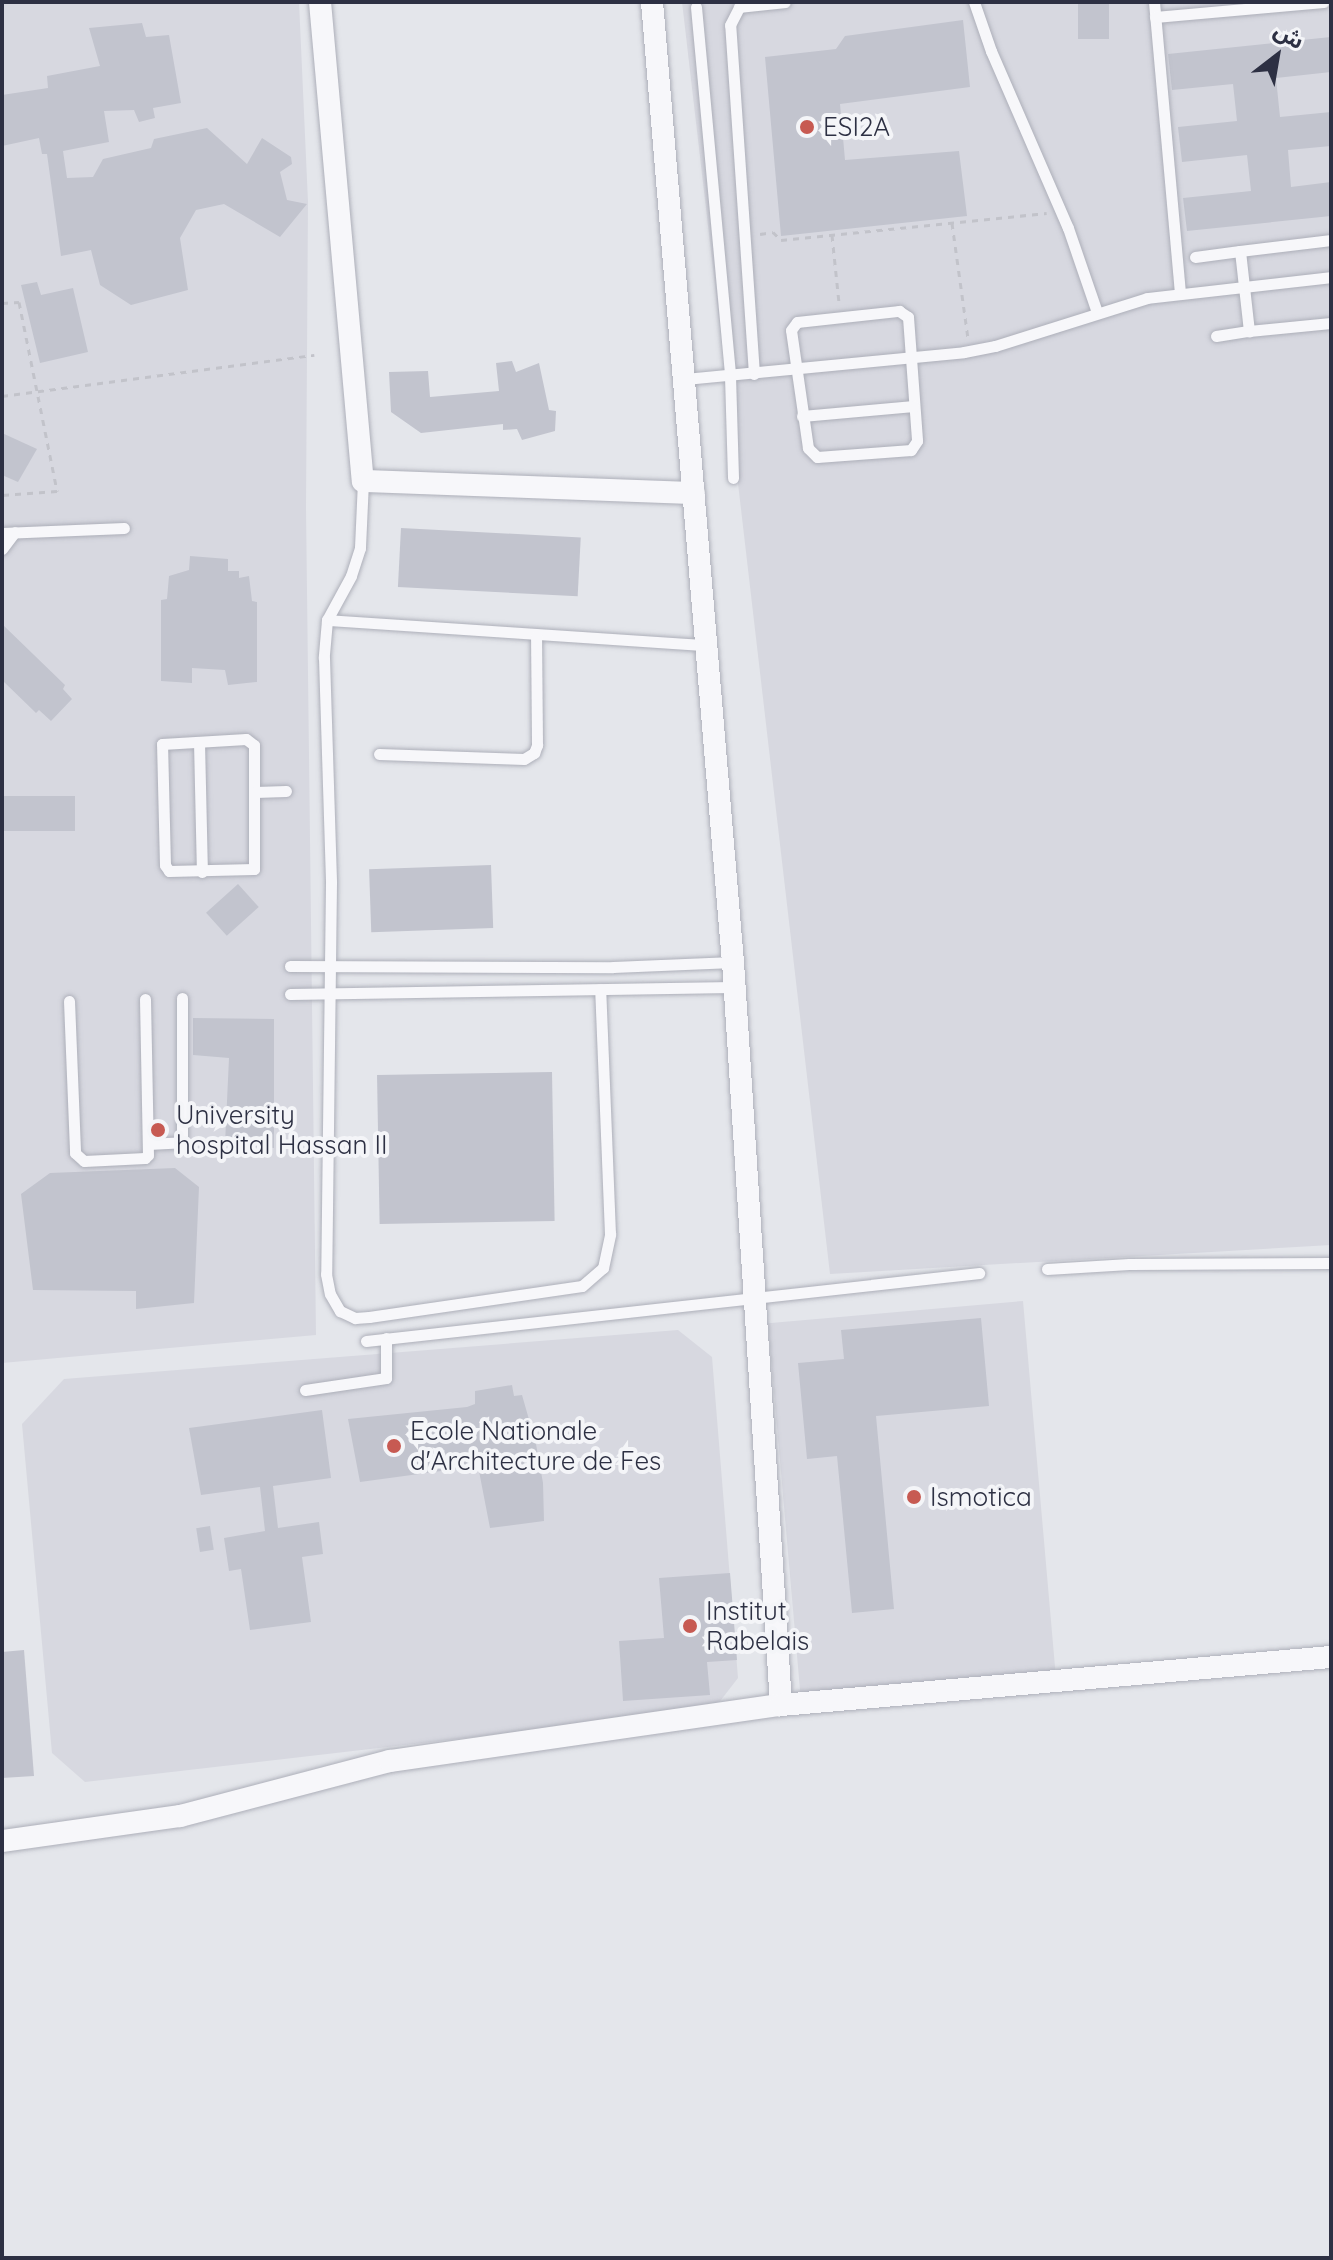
<!DOCTYPE html>
<html>
<head>
<meta charset="utf-8">
<style>
  body { margin:0 }
  #map { position:relative; width:1333px; height:2260px; overflow:hidden; background:#e4e6eb; font-family:Quicksand,"Noto Sans Arabic",sans-serif }
  div>[style] { position:absolute }
  [style*='--x'] { left:calc(var(--x)*1px); top:calc(var(--y)*1px); width:calc(var(--w)*1px); rotate:calc(var(--a)*1deg) }
  .built>* { inset:0; background:#d7d8e0; transform-origin:0 0 }
  .building>* { inset:0; background:#c2c4ce; transform-origin:0 0 }
  .path>* { height:3px; margin-top:-1.5px; transform-origin:0; background:repeating-linear-gradient(90deg,#c2c3ca 0 6px,transparent 0 12px) }
  .roads { filter:drop-shadow(0 0 2px #adafb9) drop-shadow(0 0 2px #adafb9) }
  .service>* { height:11px; margin:-5.5px; padding:0 5.5px; transform-origin:5.5px; border-radius:5.5px; background:#f7f7fa }
  .minor>* { height:22px; margin:-11px; padding:0 11px; transform-origin:11px; border-radius:11px; background:#f7f7fa }
  .dots>* { width:22px; height:22px; translate:-50% -50%; box-sizing:border-box; border:4px solid #f4f5f8; border-radius:50% }
  span { translate:-50% -50%; white-space:nowrap; text-align:center; line-height:1.15; -webkit-text-stroke:8px #f4f5f8; paint-order:stroke }
  .poi-label { font-size:26px; color:#2d3043 }
  .left { translate:0 -50%; text-align:left }
  .frame { position:absolute; inset:0; border:4px solid #2d3043; pointer-events:none }
  .north { position:absolute; left:1237px; top:16px; width:80px; height:80px; -webkit-text-stroke:6px #f4f5f8; paint-order:stroke; rotate:31deg; font-size:22px; font-weight:700; line-height:32px; text-align:center; color:#2d3043 }
  .north::after { content:''; display:block; margin:auto; width:28px; height:36px; background:#2d3043; clip-path:polygon(50% 0,100% 100%,50% 72%,0 100%) }
</style>
</head>
<body>
<div id="map">
  <div class="built">
    <div style="clip-path:polygon(2px 2px,299px 2px,308px 202px,306px 508px,316px 1335px,2px 1363px)"></div>
    <div style="clip-path:polygon(682px 2px,1331px 2px,1331px 1245px,830px 1274px)"></div>
    <div style="left:1023px;top:1301px;width:376px;height:256px;rotate:85deg"></div>
    <div style="clip-path:polygon(678px 1330px,712px 1357px,738px 1678px,714px 1709px,85px 1782px,52px 1753px,22px 1424px,64px 1379px)"></div>
  </div>
  <div class="building">
    <div style="left:1078px;top:2px;width:31px;height:37px"></div>
    <div style="clip-path:polygon(963px 20px,970px 87px,840px 104px,845px 160px,959px 151px,967px 216px,781px 236px,765px 57px,836px 49px,845px 36px)"></div>
    <div style="clip-path:polygon(142px 23px,146px 37px,169px 35px,181px 103px,153px 108px,155px 118px,139px 122px,134px 110px,104px 111px,109px 142px,63px 151px,67px 178px,93px 177px,103px 159px,151px 148px,154px 139px,207px 128px,247px 164px,262px 138px,291px 157px,292px 164px,280px 172px,287px 200px,307px 204px,280px 237px,224px 204px,196px 210px,180px 238px,188px 290px,131px 305px,100px 285px,91px 250px,61px 256px,47px 154px,42px 154px,39px 138px,2px 146px,2px 95px,48px 88px,47px 76px,100px 66px,89px 28px)"></div>
    <div style="clip-path:polygon(1331px 37px,1331px 72px,1276px 78px,1280px 117px,1331px 112px,1331px 146px,1288px 150px,1291px 187px,1331px 182px,1331px 216px,1187px 231px,1183px 198px,1251px 191px,1247px 155px,1182px 162px,1178px 127px,1237px 121px,1233px 84px,1172px 90px,1168px 54px)"></div>
    <div style="clip-path:polygon(37px 282px,41px 295px,73px 288px,88px 352px,40px 363px,21px 285px)"></div>
    <div style="clip-path:polygon(512px 361px,516px 372px,539px 363px,549px 410px,556px 411px,555px 431px,522px 440px,517px 429px,503px 430px,503px 424px,421px 433px,391px 412px,389px 372px,428px 371px,430px 397px,499px 391px,496px 363px)"></div>
    <div style="clip-path:polygon(2px 433px,37px 449px,18px 482px,2px 475px)"></div>
    <div style="left:401px;top:528px;width:180px;height:59px;rotate:3deg"></div>
    <div style="clip-path:polygon(190px 556px,228px 559px,228px 571px,239px 571px,239px 578px,249px 576px,252px 601px,257px 602px,257px 682px,228px 685px,225px 670px,192px 668px,192px 683px,161px 681px,161px 600px,167px 599px,169px 576px,189px 570px)"></div>
    <div style="clip-path:polygon(2px 624px,65px 685px,63px 689px,72px 699px,51px 721px,39px 710px,36px 713px,2px 680px)"></div>
    <div style="left:2px;top:796px;width:73px;height:35px"></div>
    <div style="left:491px;top:865px;width:63px;height:122px;rotate:88deg"></div>
    <div style="left:238px;top:884px;width:31px;height:43px;rotate:48deg"></div>
    <div style="clip-path:polygon(193px 1018px,274px 1019px,274px 1148px,225px 1144px,229px 1058px,193px 1055px)"></div>
    <div style="left:552px;top:1072px;width:149px;height:175px;rotate:89deg"></div>
    <div style="clip-path:polygon(175px 1168px,199px 1187px,194px 1303px,136px 1309px,136px 1291px,33px 1290px,21px 1194px,50px 1173px)"></div>
    <div style="clip-path:polygon(981px 1318px,989px 1406px,876px 1416px,894px 1609px,852px 1613px,837px 1456px,807px 1459px,798px 1363px,844px 1359px,841px 1330px)"></div>
    <div style="clip-path:polygon(512px 1385px,514px 1396px,522px 1395px,536px 1444px,543px 1483px,544px 1521px,490px 1528px,478px 1466px,360px 1482px,348px 1419px,467px 1407px,475px 1404px,475px 1391px)"></div>
    <div style="clip-path:polygon(322px 1410px,331px 1478px,273px 1486px,278px 1528px,319px 1522px,323px 1554px,302px 1557px,311px 1622px,250px 1630px,241px 1569px,229px 1571px,224px 1538px,265px 1531px,260px 1487px,201px 1495px,189px 1428px)"></div>
    <div style="left:210px;top:1526px;width:24px;height:14px;rotate:81deg"></div>
    <div style="clip-path:polygon(730px 1573px,737px 1660px,707px 1662px,710px 1695px,623px 1701px,619px 1641px,664px 1638px,659px 1578px)"></div>
    <div style="clip-path:polygon(24px 1650px,34px 1776px,2px 1778px,2px 1652px)"></div>
  </div>
  <div class="path">
    <div style="--x:952;--y:223;--w:116;--a:82.1"></div>
    <div style="--x:760;--y:234;--w:13;--a:-9"></div>
    <div style="--x:773;--y:232;--w:11;--a:45"></div>
    <div style="--x:781;--y:240;--w:267;--a:-5.8"></div>
    <div style="--x:832;--y:235;--w:68;--a:84.1"></div>
    <div style="--x:2;--y:303;--w:17;--a:-3"></div>
    <div style="--x:19;--y:302;--w:193;--a:78.6"></div>
    <div style="--x:57;--y:491;--w:55;--a:175.8"></div>
    <div style="--x:2;--y:396;--w:315;--a:-7.5"></div>
  </div>
  <div class="roads">
    <div class="service">
      <div style="--x:974;--y:2;--w:52;--a:70.9"></div>
      <div style="--x:991;--y:51;--w:193;--a:66.5"></div>
      <div style="--x:1068;--y:228;--w:89;--a:71"></div>
      <div style="--x:1154;--y:2;--w:291;--a:84.9"></div>
      <div style="--x:696;--y:7;--w:371;--a:84.7"></div>
      <div style="--x:730;--y:376;--w:102;--a:88.3"></div>
      <div style="--x:1155;--y:17;--w:169;--a:-5.1"></div>
      <div style="--x:1331;--y:240;--w:92;--a:173.1"></div>
      <div style="--x:1240;--y:251;--w:81;--a:83.6"></div>
      <div style="--x:1249;--y:331;--w:82;--a:-5.6"></div>
      <div style="--x:1195;--y:257;--w:45;--a:-7.6"></div>
      <div style="--x:899;--y:311;--w:11;--a:34"></div>
      <div style="--x:908;--y:317;--w:124;--a:85.8"></div>
      <div style="--x:917;--y:441;--w:11;--a:124"></div>
      <div style="--x:911;--y:450;--w:94;--a:175.7"></div>
      <div style="--x:817;--y:457;--w:13;--a:-135"></div>
      <div style="--x:808;--y:448;--w:119;--a:-98.2"></div>
      <div style="--x:791;--y:330;--w:10;--a:-53"></div>
      <div style="--x:797;--y:322;--w:103;--a:-6.2"></div>
      <div style="--x:1216;--y:336;--w:33;--a:-9"></div>
      <div style="--x:754;--y:374;--w:350;--a:-93.9"></div>
      <div style="--x:730;--y:25;--w:20;--a:-63"></div>
      <div style="--x:739;--y:7;--w:46;--a:-6.2"></div>
      <div style="--x:685;--y:379;--w:280;--a:-5.5"></div>
      <div style="--x:964;--y:352;--w:32;--a:-11"></div>
      <div style="--x:995;--y:346;--w:159;--a:-17.5"></div>
      <div style="--x:1147;--y:298;--w:185;--a:-6.5"></div>
      <div style="--x:802;--y:416;--w:112;--a:-5.1"></div>
      <div style="--x:363;--y:481;--w:67;--a:92.6"></div>
      <div style="--x:360;--y:548;--w:29;--a:108"></div>
      <div style="--x:351;--y:576;--w:50;--a:118.6"></div>
      <div style="--x:327;--y:620;--w:38;--a:95"></div>
      <div style="--x:324;--y:658;--w:225;--a:88.2"></div>
      <div style="--x:331;--y:883;--w:391;--a:90.7"></div>
      <div style="--x:326;--y:1274;--w:20;--a:79"></div>
      <div style="--x:330;--y:1294;--w:20;--a:60"></div>
      <div style="--x:340;--y:1311;--w:17;--a:25"></div>
      <div style="--x:355;--y:1318;--w:14;--a:-4"></div>
      <div style="--x:369;--y:1317;--w:215;--a:-8.3"></div>
      <div style="--x:582;--y:1286;--w:28;--a:-41"></div>
      <div style="--x:603;--y:1268;--w:35;--a:-78"></div>
      <div style="--x:610;--y:1234;--w:245;--a:-92.3"></div>
      <div style="--x:2;--y:533;--w:122;--a:-2.3"></div>
      <div style="--x:2;--y:549;--w:21;--a:-53"></div>
      <div style="--x:327;--y:620;--w:382;--a:3.8"></div>
      <div style="--x:246;--y:739;--w:10;--a:37"></div>
      <div style="--x:254;--y:745;--w:124;--a:90"></div>
      <div style="--x:254;--y:869;--w:85;--a:178.7"></div>
      <div style="--x:169;--y:871;--w:7;--a:-124"></div>
      <div style="--x:165;--y:865;--w:121;--a:-91.4"></div>
      <div style="--x:162;--y:744;--w:84;--a:-3.4"></div>
      <div style="--x:199;--y:742;--w:130;--a:88.7"></div>
      <div style="--x:379;--y:754;--w:145;--a:2"></div>
      <div style="--x:524;--y:759;--w:12;--a:-31"></div>
      <div style="--x:534;--y:753;--w:9;--a:-69"></div>
      <div style="--x:537;--y:745;--w:109;--a:-90.5"></div>
      <div style="--x:255;--y:792;--w:31;--a:-2"></div>
      <div style="--x:290;--y:966;--w:323;--a:0.2"></div>
      <div style="--x:613;--y:967;--w:120;--a:-2.4"></div>
      <div style="--x:290;--y:994;--w:443;--a:-0.9"></div>
      <div style="--x:69;--y:1001;--w:152;--a:87.7"></div>
      <div style="--x:75;--y:1153;--w:12;--a:42"></div>
      <div style="--x:84;--y:1161;--w:61;--a:-2.8"></div>
      <div style="--x:145;--y:1158;--w:4;--a:-45"></div>
      <div style="--x:148;--y:1155;--w:156;--a:-91.1"></div>
      <div style="--x:148;--y:1144;--w:34;--a:-3"></div>
      <div style="--x:182;--y:1142;--w:144;--a:-90"></div>
      <div style="--x:1047;--y:1269;--w:82;--a:-3.5"></div>
      <div style="--x:1129;--y:1264;--w:202;--a:-0.3"></div>
      <div style="--x:366;--y:1341;--w:617;--a:-6.33"></div>
      <div style="--x:305;--y:1390;--w:82;--a:-8.4"></div>
      <div style="--x:386;--y:1378;--w:40;--a:-90"></div>
    </div>
    <div class="minor">
      <div style="--x:320;--y:2;--w:481;--a:84.9"></div>
      <div style="--x:363;--y:481;--w:331;--a:2.1"></div>
      <div style="--x:652;--y:2;--w:963;--a:85.18"></div>
      <div style="--x:733;--y:962;--w:745;--a:86.3"></div>
      <div style="--x:2;--y:1841;--w:180;--a:-8"></div>
      <div style="--x:180;--y:1816;--w:217;--a:-14.7"></div>
      <div style="--x:390;--y:1761;--w:395;--a:-8.2"></div>
      <div style="--x:781;--y:1705;--w:552;--a:-4.99"></div>
    </div>
  </div>
  <div class="dots">
    <div style="left:807px;top:127px;background:#c75a52"></div>
    <div style="left:158px;top:1130px;background:#c75a52"></div>
    <div style="left:394px;top:1446px;background:#c75a52"></div>
    <div style="left:914px;top:1497px;background:#c75a52"></div>
    <div style="left:690px;top:1626px;background:#c75a52"></div>
  </div>
  <div class="poi-label">
    <span class="left" style="left:823px;top:127px">ESI2A</span>
    <span class="left" style="left:176px;top:1130px">University<br>hospital Hassan II</span>
    <span class="left" style="left:410px;top:1446px">Ecole Nationale<br>d'Architecture de Fes</span>
    <span class="left" style="left:930px;top:1497px">Ismotica</span>
    <span class="left" style="left:706px;top:1626px">Institut<br>Rabelais</span>
  </div>
  <div class="frame"></div>
  <div class="north">ش</div>
</div>
</body>
</html>
